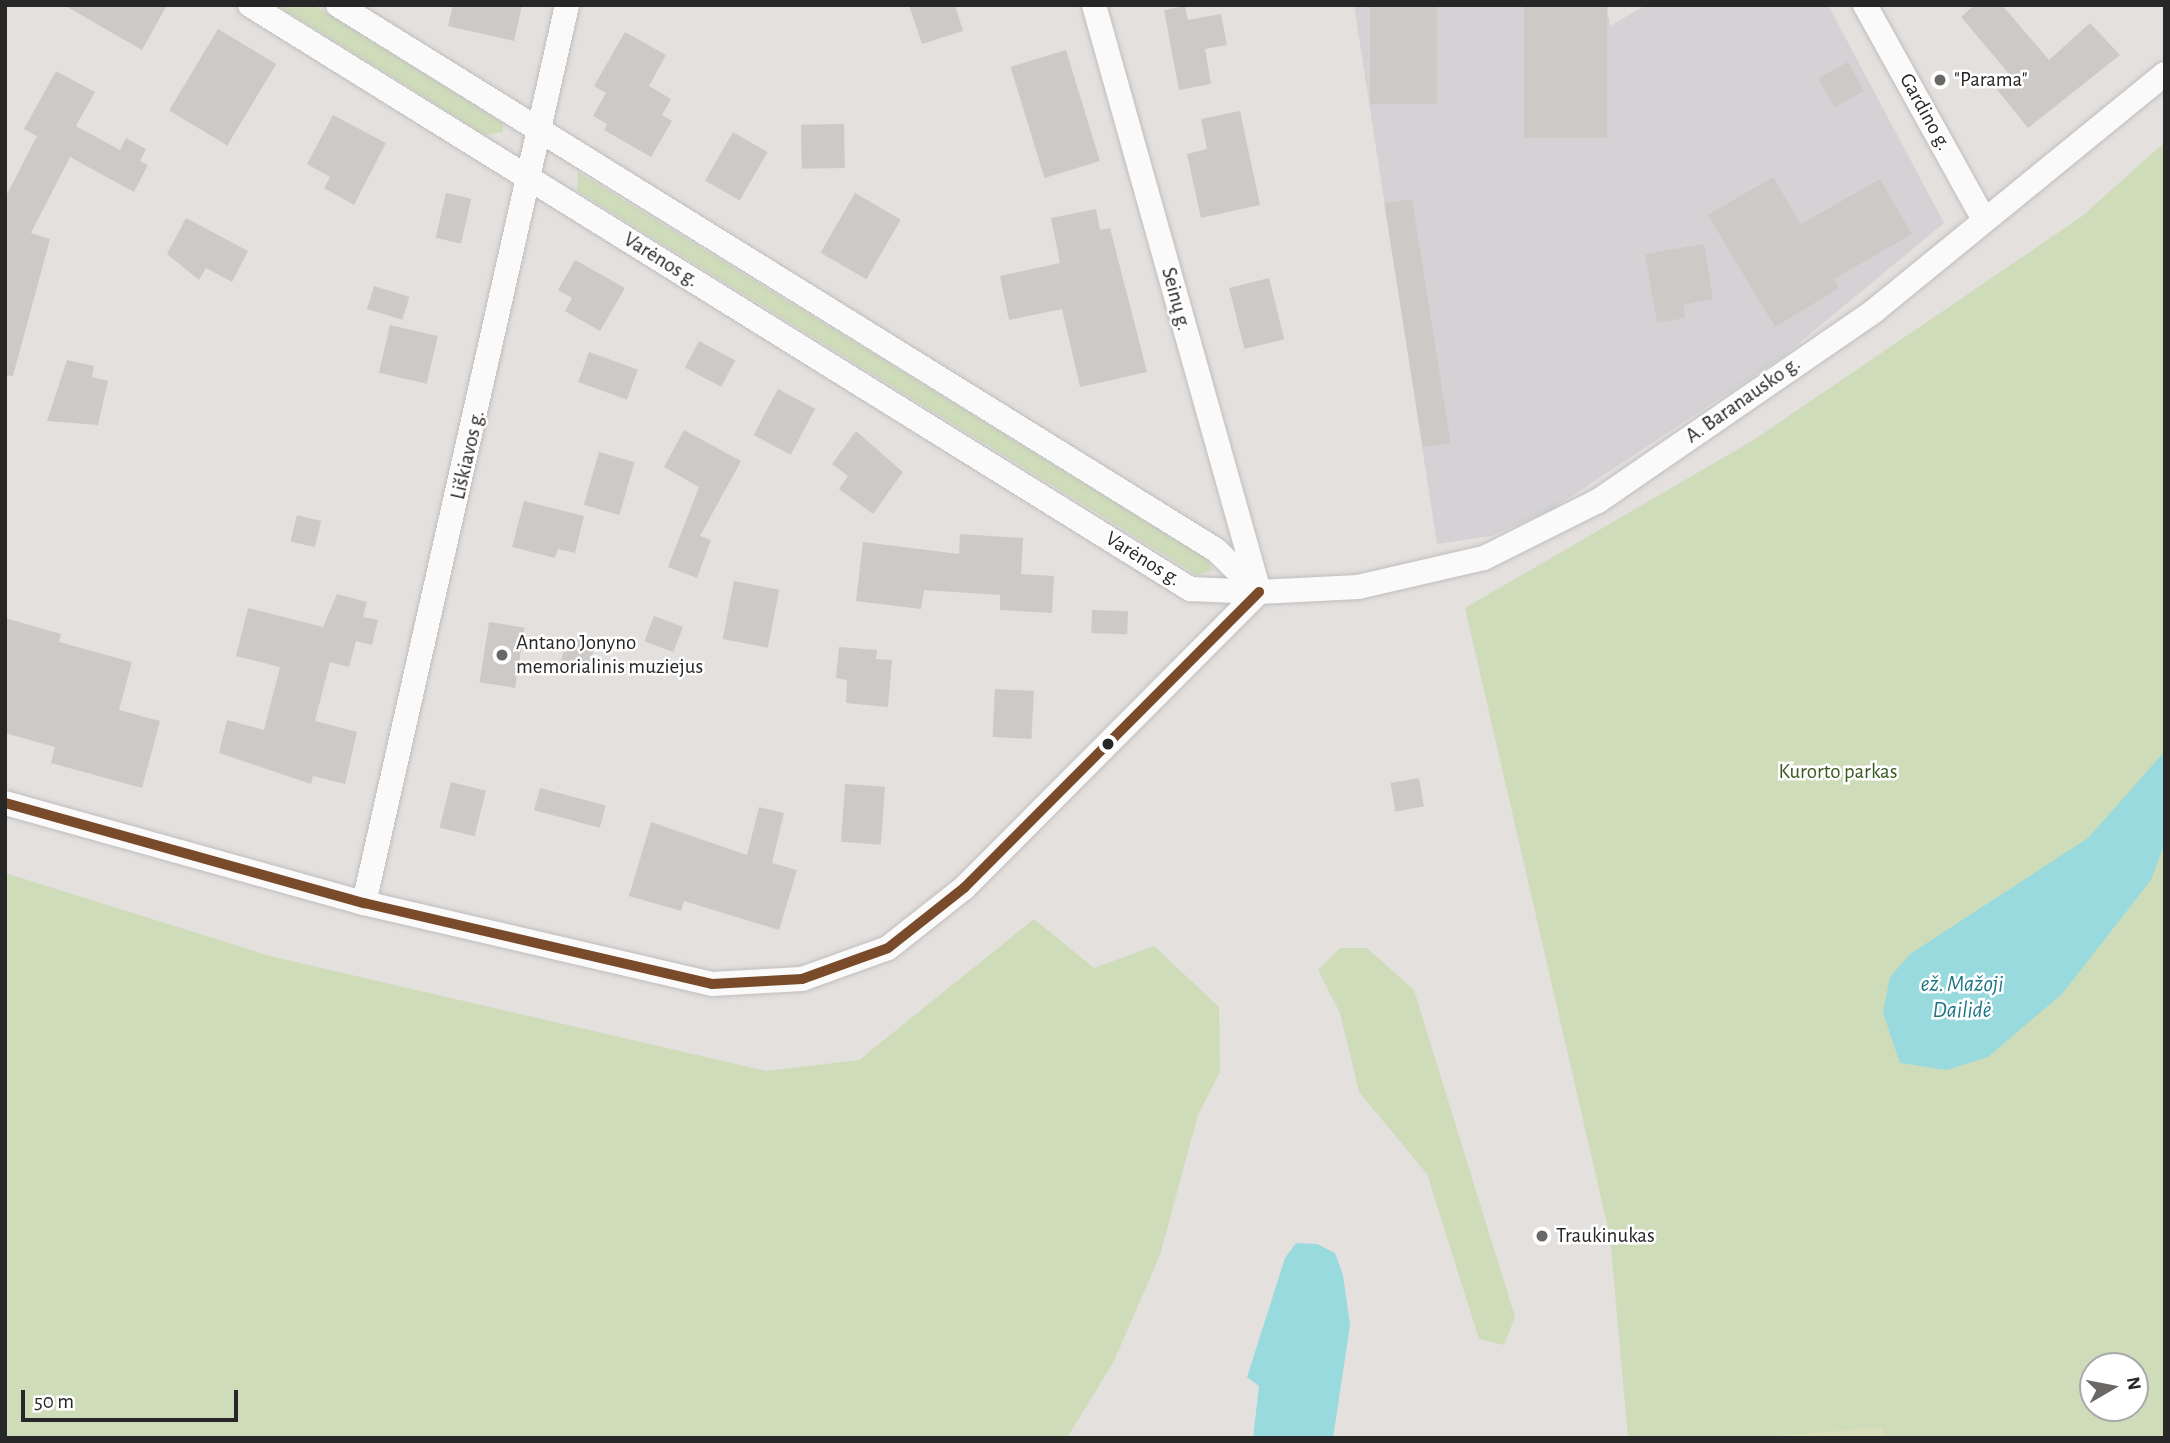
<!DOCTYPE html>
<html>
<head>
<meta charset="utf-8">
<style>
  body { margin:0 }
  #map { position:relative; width:2170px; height:1443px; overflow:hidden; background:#e4e0de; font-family:"Alegreya Sans",sans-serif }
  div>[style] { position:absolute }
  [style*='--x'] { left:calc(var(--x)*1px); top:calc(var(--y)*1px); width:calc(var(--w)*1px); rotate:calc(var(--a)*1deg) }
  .industrial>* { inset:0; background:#d4d2d5 }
  .green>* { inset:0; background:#cfdcba }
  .pitch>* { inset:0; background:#d8dfb9; transform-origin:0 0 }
  .water>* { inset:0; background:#99dade }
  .building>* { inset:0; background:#ccc9c7; transform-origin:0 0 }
  .roads { filter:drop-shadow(0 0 2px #bfbebf) drop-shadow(0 0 2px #bfbebf) }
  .street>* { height:24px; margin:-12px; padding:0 12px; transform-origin:12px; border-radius:12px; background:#fbfafa }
  .bus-1>* { height:10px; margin:-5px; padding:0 5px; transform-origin:5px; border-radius:5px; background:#7a4b2a }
  .dots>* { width:19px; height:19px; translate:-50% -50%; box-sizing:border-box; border:4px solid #fff; border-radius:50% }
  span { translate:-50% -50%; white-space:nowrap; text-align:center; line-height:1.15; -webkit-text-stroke:5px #fff; paint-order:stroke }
  .poi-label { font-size:21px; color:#272727 }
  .left { translate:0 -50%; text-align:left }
  .street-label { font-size:21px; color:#272727 }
  .park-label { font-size:21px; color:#385a21 }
  .water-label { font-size:23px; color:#1d7686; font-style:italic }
  .frame { position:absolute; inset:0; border:7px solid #272727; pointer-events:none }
  .north { position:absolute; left:2079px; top:1352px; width:70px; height:70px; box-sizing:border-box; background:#fff; border:2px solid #a9a9a9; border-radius:50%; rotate:80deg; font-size:19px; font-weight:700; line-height:28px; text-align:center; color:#272727 }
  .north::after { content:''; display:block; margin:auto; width:24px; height:32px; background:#696867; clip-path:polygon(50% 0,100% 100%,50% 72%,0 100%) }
  .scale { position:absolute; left:21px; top:1390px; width:217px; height:32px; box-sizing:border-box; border:4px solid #272727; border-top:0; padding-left:9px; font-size:21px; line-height:24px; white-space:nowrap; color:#272727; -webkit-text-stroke:5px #fff; paint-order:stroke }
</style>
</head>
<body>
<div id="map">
  <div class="industrial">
    <div style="clip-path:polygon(1354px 5px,1607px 5px,1610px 26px,1646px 5px,1828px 5px,1944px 223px,1781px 358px,1549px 511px,1491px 536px,1437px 544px)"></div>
  </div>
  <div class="green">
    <div style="clip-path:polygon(277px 5px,314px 5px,503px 123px,503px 132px,485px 135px)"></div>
    <div style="clip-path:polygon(evenodd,2165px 142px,2165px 1438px,1628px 1438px,1610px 1237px,1465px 608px,1752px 441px,2081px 217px,2165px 142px,2093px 1366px,2135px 1366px,2135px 1408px,2093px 1408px,2093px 1366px)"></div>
    <div style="clip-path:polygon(578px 172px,1207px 559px,1213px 570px,1197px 575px,577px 191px)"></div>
    <div style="clip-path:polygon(5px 873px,270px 956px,766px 1071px,859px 1060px,1034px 919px,1094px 968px,1154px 946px,1219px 1007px,1220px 1072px,1198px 1115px,1160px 1255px,1114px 1361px,1067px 1438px,5px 1438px)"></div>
    <div style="clip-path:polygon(1340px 948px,1367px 948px,1414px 990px,1515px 1317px,1504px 1345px,1479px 1339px,1427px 1174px,1359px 1092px,1340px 1013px,1318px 970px)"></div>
  </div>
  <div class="pitch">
    <div style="left:1882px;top:1427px;width:11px;height:107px;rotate:85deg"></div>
  </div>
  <div class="water">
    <div style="clip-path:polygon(2165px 751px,2165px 843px,2151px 880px,2062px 994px,1988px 1057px,1947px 1070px,1900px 1063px,1883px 1013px,1890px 977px,1910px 954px,2088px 838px)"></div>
    <div style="clip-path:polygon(1296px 1243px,1317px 1244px,1335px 1253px,1343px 1275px,1350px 1325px,1333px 1438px,1253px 1438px,1259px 1386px,1247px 1377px,1285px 1258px)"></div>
  </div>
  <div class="building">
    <div style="clip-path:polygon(64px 5px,167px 5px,142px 50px)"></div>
    <div style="clip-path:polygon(453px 5px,522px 5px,514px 41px,448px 26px)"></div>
    <div style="clip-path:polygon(909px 5px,955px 5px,963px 31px,922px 44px)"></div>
    <div style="left:1370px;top:5px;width:67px;height:99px"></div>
    <div style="left:1524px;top:5px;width:83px;height:133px"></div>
    <div style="clip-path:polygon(1974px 5px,2002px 5px,2049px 60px,2090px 23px,2120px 55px,2028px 128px,1995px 87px,2010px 75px,1961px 17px)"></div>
    <div style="clip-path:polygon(1185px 6px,1188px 20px,1221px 14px,1227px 45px,1205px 49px,1211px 84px,1179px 90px,1164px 10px)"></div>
    <div style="left:218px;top:29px;width:68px;height:95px;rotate:31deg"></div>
    <div style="clip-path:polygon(625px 32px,666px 55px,649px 86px,671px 99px,662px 115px,672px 121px,651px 157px,604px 130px,607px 124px,593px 116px,606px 93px,594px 86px)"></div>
    <div style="left:1066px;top:50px;width:116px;height:58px;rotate:73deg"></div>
    <div style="left:1848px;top:62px;width:33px;height:34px;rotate:61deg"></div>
    <div style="clip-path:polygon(56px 71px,95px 92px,76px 126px,120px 150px,126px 138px,146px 149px,140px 161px,148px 165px,134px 192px,70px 157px,31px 233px,50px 239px,13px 376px,5px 375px,5px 198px,37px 136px,24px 129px)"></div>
    <div style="clip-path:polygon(1240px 111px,1260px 205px,1201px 218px,1187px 154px,1207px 149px,1201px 119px)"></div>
    <div style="clip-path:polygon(333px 115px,386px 143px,354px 205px,324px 188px,330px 177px,307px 164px)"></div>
    <div style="left:844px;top:124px;width:44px;height:43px;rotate:89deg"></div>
    <div style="left:733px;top:132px;width:40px;height:56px;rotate:30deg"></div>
    <div style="clip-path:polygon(1773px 177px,1801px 224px,1880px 179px,1912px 234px,1834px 279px,1839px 288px,1775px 327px,1708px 215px)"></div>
    <div style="left:446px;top:193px;width:26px;height:46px;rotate:13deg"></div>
    <div style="left:855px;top:193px;width:53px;height:69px;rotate:30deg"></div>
    <div style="left:1412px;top:199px;width:247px;height:28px;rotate:81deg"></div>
    <div style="clip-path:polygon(1096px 209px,1100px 230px,1110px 228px,1147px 372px,1080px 387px,1062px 309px,1009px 320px,1000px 276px,1060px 263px,1051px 218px)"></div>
    <div style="clip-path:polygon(186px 218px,248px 251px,232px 282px,206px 268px,199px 280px,167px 254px)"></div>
    <div style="clip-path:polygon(1704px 244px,1713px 299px,1683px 305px,1685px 318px,1657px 323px,1645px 254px)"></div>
    <div style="clip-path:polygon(575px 260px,625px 288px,600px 331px,565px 311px,572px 298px,558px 290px)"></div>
    <div style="left:1269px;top:278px;width:63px;height:41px;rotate:76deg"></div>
    <div style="left:374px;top:286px;width:37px;height:24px;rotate:17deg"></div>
    <div style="left:390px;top:325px;width:49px;height:49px;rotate:13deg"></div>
    <div style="left:699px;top:341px;width:41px;height:30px;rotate:28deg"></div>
    <div style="left:589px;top:352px;width:52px;height:32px;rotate:20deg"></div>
    <div style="clip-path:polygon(67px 360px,94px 366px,92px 377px,108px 381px,98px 425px,47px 421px)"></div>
    <div style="left:778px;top:389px;width:42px;height:52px;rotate:28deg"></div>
    <div style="clip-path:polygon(684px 430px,741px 461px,700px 536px,711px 540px,697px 578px,668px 567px,699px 487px,664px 467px)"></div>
    <div style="clip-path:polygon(856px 431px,903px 472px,873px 514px,839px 489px,848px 476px,832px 464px)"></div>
    <div style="left:599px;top:452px;width:37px;height:55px;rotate:16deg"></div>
    <div style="clip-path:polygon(524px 501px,584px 516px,575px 553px,558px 549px,555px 558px,512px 547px)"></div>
    <div style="left:297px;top:515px;width:25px;height:27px;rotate:14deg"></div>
    <div style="clip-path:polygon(960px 534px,1023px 538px,1021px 574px,1054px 576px,1052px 613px,1000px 610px,1000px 595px,924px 590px,921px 609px,856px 601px,863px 542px,959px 554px)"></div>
    <div style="left:734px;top:581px;width:46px;height:59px;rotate:11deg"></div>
    <div style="clip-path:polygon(337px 594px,367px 602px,363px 617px,378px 620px,372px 645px,356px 641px,349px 667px,330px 662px,315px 721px,357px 732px,345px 784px,313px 776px,311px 784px,219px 753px,227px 720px,264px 730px,280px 667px,236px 656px,248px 608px,323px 627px)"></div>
    <div style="left:1092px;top:610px;width:36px;height:23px;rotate:2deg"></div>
    <div style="left:654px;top:616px;width:31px;height:27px;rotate:21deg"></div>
    <div style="clip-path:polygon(5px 618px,61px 634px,59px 642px,132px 662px,119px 710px,160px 721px,142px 788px,51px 763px,55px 747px,5px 733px)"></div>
    <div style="left:489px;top:622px;width:36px;height:61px;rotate:9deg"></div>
    <div style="left:567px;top:637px;width:29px;height:31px;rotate:14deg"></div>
    <div style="clip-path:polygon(839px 647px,877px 650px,876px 659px,892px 660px,888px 707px,846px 703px,847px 680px,836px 678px)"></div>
    <div style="left:995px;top:689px;width:39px;height:48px;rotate:3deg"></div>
    <div style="left:1419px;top:778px;width:29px;height:29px;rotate:80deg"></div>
    <div style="left:451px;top:782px;width:36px;height:47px;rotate:14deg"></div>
    <div style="left:845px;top:784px;width:40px;height:58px;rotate:4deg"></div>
    <div style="left:540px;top:788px;width:68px;height:23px;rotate:15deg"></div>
    <div style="clip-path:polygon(759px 807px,784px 813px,772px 863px,797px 870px,779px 930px,684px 901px,681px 911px,629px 896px,651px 822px,747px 855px)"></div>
  </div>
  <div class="roads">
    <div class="street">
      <div style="--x:250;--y:5;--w:1107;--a:31.85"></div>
      <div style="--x:1190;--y:589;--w:69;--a:2.5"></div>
      <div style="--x:1259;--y:592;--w:99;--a:-2.9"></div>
      <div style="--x:1358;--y:587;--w:129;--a:-13"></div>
      <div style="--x:1484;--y:558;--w:127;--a:-26.6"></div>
      <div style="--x:1598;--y:501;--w:335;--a:-34.5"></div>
      <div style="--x:1874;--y:311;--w:375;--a:-39.2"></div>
      <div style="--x:338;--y:5;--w:1033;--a:31.83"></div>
      <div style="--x:1216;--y:550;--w:60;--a:44.3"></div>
      <div style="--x:1094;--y:5;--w:606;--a:74.29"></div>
      <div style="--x:1865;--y:5;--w:246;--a:61"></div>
      <div style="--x:5;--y:803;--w:373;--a:15.6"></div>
      <div style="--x:364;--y:903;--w:357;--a:13.1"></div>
      <div style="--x:712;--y:984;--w:90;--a:-3.2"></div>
      <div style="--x:802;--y:979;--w:91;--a:-19.8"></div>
      <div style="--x:888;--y:948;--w:97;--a:-38.3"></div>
      <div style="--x:964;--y:888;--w:418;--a:-45.1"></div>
      <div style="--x:364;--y:903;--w:921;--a:-77.26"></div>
    </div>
  </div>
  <div class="bus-1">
    <div style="--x:5;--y:803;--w:373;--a:15.6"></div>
    <div style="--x:364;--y:903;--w:357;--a:13.1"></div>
    <div style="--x:712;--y:984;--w:90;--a:-3.2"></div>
    <div style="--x:802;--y:979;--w:91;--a:-19.8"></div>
    <div style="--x:888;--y:948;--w:97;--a:-38.3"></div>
    <div style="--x:964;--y:888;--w:418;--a:-45.1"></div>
  </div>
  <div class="dots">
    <div style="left:1940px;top:80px;background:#696867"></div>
    <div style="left:502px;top:655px;background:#696867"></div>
    <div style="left:1108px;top:744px;background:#272727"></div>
    <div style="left:1542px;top:1236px;background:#696867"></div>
  </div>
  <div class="poi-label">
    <span class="left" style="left:1954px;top:80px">"Parama"</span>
    <span class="left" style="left:516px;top:655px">Antano Jonyno<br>memorialinis muziejus</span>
    <span class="left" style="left:1556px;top:1236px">Traukinukas</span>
  </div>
  <div class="street-label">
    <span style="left:1925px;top:112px;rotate:61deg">Gardino g.</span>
    <span style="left:661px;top:260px;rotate:32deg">Varėnos g.</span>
    <span style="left:1176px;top:299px;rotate:75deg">Seinų g.</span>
    <span style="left:1743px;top:400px;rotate:-35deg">A. Baranausko g.</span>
    <span style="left:468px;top:455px;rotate:-77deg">Liškiavos g.</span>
    <span style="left:1143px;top:559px;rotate:32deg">Varėnos g.</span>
  </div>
  <div class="park-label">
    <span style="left:1838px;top:772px">Kurorto parkas</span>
  </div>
  <div class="water-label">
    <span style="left:1962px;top:998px">ež. Mažoji<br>Dailidė</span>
  </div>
  <div class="frame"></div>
  <div class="north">N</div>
  <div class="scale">50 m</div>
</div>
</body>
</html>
